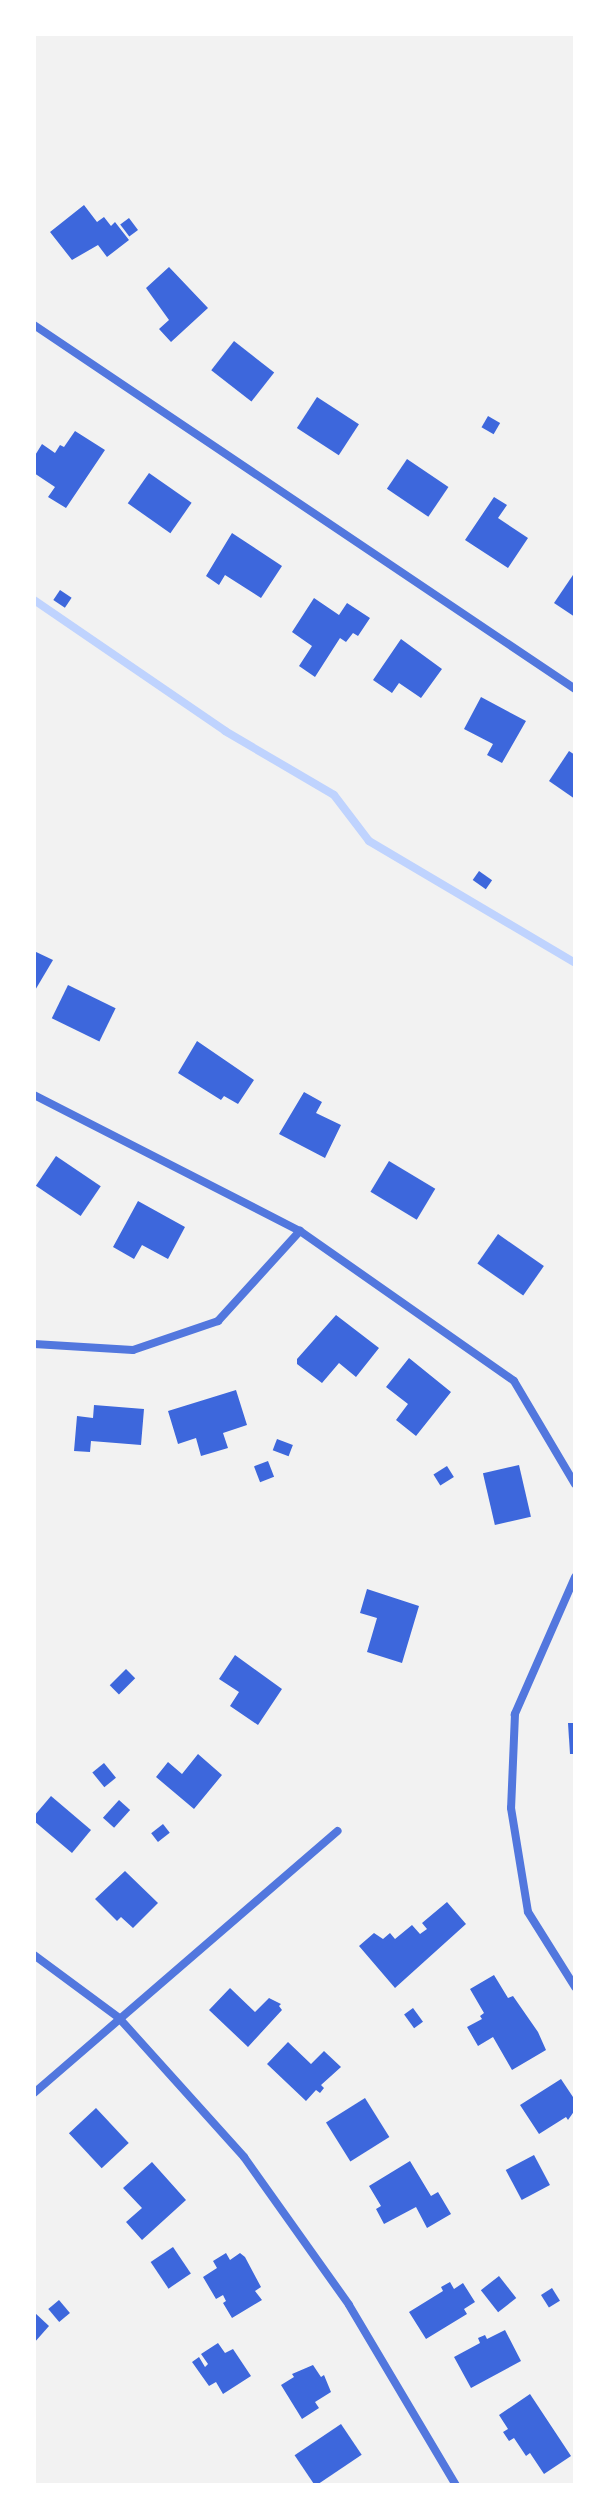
<!DOCTYPE html>
<html>
<head>
<meta charset="utf-8">
<style>
  body { margin:0 }
  #map { position:relative; width:609px; height:2519px; overflow:hidden; background:#f2f2f2; font-family:"Alegreya Sans",sans-serif }
  div>[style] { position:absolute }
  [style*='--x'] { left:calc(var(--x)*1px); top:calc(var(--y)*1px); width:calc(var(--w)*1px); rotate:calc(var(--a)*1deg) }
  .stream>* { height:8px; margin:-4px; padding:0 4px; transform-origin:4px; border-radius:4px; background:#bfd3fe }
  .building>* { inset:0; background:#3d67dc; transform-origin:0 0 }
  .minor>* { height:8px; margin:-4px; padding:0 4px; transform-origin:4px; border-radius:4px; background:#5277de }
  span { translate:-50% -50%; white-space:nowrap; text-align:center; line-height:1.15; -webkit-text-stroke:6px #fff; paint-order:stroke }
  .frame { position:absolute; inset:0; border:36px solid #fff; pointer-events:none }
</style>
</head>
<body>
<div id="map">
  <div class="stream">
    <div style="--x:34;--y:600;--w:232;--a:34.4"></div>
    <div style="--x:225;--y:731;--w:126;--a:30.4"></div>
    <div style="--x:334;--y:795;--w:58;--a:52.7"></div>
    <div style="--x:369;--y:841;--w:239;--a:30.6"></div>
  </div>
  <div class="building">
    <div style="clip-path:polygon(84px 205px,97px 222px,104px 217px,111px 226px,115px 222px,129px 240px,107px 257px,98px 245px,72px 260px,50px 232px)"></div>
    <div style="left:129px;top:218px;width:15px;height:11px;rotate:53deg"></div>
    <div style="clip-path:polygon(169px 267px,208px 308px,171px 342px,159px 329px,169px 320px,146px 288px)"></div>
    <div style="left:234px;top:341px;width:51px;height:37px;rotate:38deg"></div>
    <div style="left:317px;top:397px;width:50px;height:37px;rotate:33deg"></div>
    <div style="left:488px;top:416px;width:14px;height:13px;rotate:30deg"></div>
    <div style="clip-path:polygon(75px 431px,105px 450px,66px 508px,48px 497px,55px 487px,34px 473px,34px 457px,42px 444px,55px 453px,60px 445px,64px 447px)"></div>
    <div style="left:407px;top:459px;width:50px;height:36px;rotate:34deg"></div>
    <div style="left:149px;top:473px;width:52px;height:37px;rotate:35deg"></div>
    <div style="clip-path:polygon(494px 497px,507px 505px,498px 518px,528px 538px,508px 568px,465px 540px)"></div>
    <div style="clip-path:polygon(232px 533px,282px 566px,261px 598px,225px 575px,219px 585px,206px 576px)"></div>
    <div style="clip-path:polygon(575px 572px,575px 617px,554px 603px)"></div>
    <div style="left:60px;top:590px;width:14px;height:12px;rotate:34deg"></div>
    <div style="clip-path:polygon(314px 598px,339px 615px,347px 603px,370px 618px,358px 636px,353px 633px,346px 642px,340px 638px,315px 677px,299px 666px,312px 646px,292px 632px)"></div>
    <div style="clip-path:polygon(401px 639px,442px 669px,421px 698px,399px 683px,392px 693px,373px 680px)"></div>
    <div style="clip-path:polygon(481px 697px,526px 721px,502px 763px,487px 755px,493px 744px,464px 729px)"></div>
    <div style="clip-path:polygon(569px 751px,575px 755px,575px 799px,549px 781px)"></div>
    <div style="left:479px;top:871px;width:16px;height:11px;rotate:35deg"></div>
    <div style="clip-path:polygon(34px 951px,53px 960px,34px 992px)"></div>
    <div style="left:68px;top:985px;width:53px;height:37px;rotate:26deg"></div>
    <div style="clip-path:polygon(197px 1041px,254px 1080px,238px 1104px,224px 1096px,221px 1100px,178px 1073px)"></div>
    <div style="clip-path:polygon(304px 1092px,322px 1102px,316px 1113px,341px 1125px,325px 1158px,279px 1134px)"></div>
    <div style="left:56px;top:1156px;width:54px;height:36px;rotate:34deg"></div>
    <div style="left:389px;top:1161px;width:54px;height:36px;rotate:31deg"></div>
    <div style="clip-path:polygon(138px 1201px,185px 1227px,168px 1259px,142px 1245px,134px 1259px,113px 1247px)"></div>
    <div style="left:498px;top:1234px;width:56px;height:36px;rotate:35deg"></div>
    <div style="clip-path:polygon(336px 1315px,379px 1348px,356px 1377px,339px 1363px,322px 1383px,297px 1364px,297px 1359px)"></div>
    <div style="clip-path:polygon(409px 1358px,451px 1392px,416px 1436px,396px 1420px,408px 1404px,386px 1387px)"></div>
    <div style="clip-path:polygon(236px 1390px,247px 1425px,223px 1433px,228px 1448px,201px 1456px,196px 1438px,178px 1444px,168px 1411px)"></div>
    <div style="clip-path:polygon(94px 1405px,144px 1409px,141px 1445px,91px 1441px,90px 1452px,74px 1451px,77px 1416px,93px 1418px)"></div>
    <div style="left:277px;top:1439px;width:17px;height:12px;rotate:21deg"></div>
    <div style="left:268px;top:1461px;width:17px;height:15px;rotate:69deg"></div>
    <div style="left:519px;top:1465px;width:53px;height:37px;rotate:77deg"></div>
    <div style="left:447px;top:1466px;width:13px;height:16px;rotate:58deg"></div>
    <div style="clip-path:polygon(367px 1589px,419px 1606px,402px 1663px,367px 1652px,377px 1618px,360px 1613px)"></div>
    <div style="clip-path:polygon(235px 1655px,282px 1689px,258px 1725px,230px 1706px,239px 1692px,219px 1679px)"></div>
    <div style="left:126px;top:1669px;width:13px;height:23px;rotate:45deg"></div>
    <div style="clip-path:polygon(568px 1723px,575px 1723px,575px 1754px,570px 1754px)"></div>
    <div style="clip-path:polygon(198px 1754px,222px 1775px,194px 1809px,156px 1777px,168px 1762px,182px 1774px)"></div>
    <div style="left:104px;top:1763px;width:19px;height:15px;rotate:51deg"></div>
    <div style="clip-path:polygon(51px 1796px,91px 1830px,72px 1853px,34px 1821px,34px 1816px)"></div>
    <div style="left:119px;top:1800px;width:15px;height:24px;rotate:42deg"></div>
    <div style="left:163px;top:1824px;width:11px;height:15px;rotate:52deg"></div>
    <div style="clip-path:polygon(125px 1871px,158px 1903px,133px 1928px,121px 1917px,117px 1921px,95px 1899px)"></div>
    <div style="clip-path:polygon(447px 1902px,466px 1924px,395px 1988px,359px 1946px,374px 1933px,383px 1939px,390px 1933px,395px 1939px,412px 1925px,420px 1934px,427px 1929px,422px 1923px)"></div>
    <div style="clip-path:polygon(494px 1975px,508px 1998px,513px 1996px,538px 2032px,546px 2050px,512px 2070px,493px 2037px,478px 2046px,467px 2027px,482px 2019px,480px 2016px,484px 2013px,470px 1989px)"></div>
    <div style="clip-path:polygon(230px 1988px,255px 2012px,269px 1998px,281px 2004px,279px 2006px,282px 2010px,248px 2047px,209px 2010px)"></div>
    <div style="left:413px;top:2008px;width:17px;height:11px;rotate:54deg"></div>
    <div style="clip-path:polygon(288px 2042px,311px 2064px,324px 2051px,341px 2067px,321px 2085px,324px 2088px,320px 2093px,316px 2090px,306px 2101px,267px 2064px)"></div>
    <div style="clip-path:polygon(561px 2079px,575px 2100px,575px 2110px,568px 2120px,566px 2117px,539px 2134px,520px 2105px)"></div>
    <div style="left:365px;top:2098px;width:46px;height:46px;rotate:58deg"></div>
    <div style="left:96px;top:2108px;width:48px;height:37px;rotate:47deg"></div>
    <div style="left:534px;top:2155px;width:34px;height:32px;rotate:62deg"></div>
    <div style="clip-path:polygon(410px 2161px,431px 2196px,438px 2192px,451px 2214px,427px 2228px,416px 2207px,384px 2224px,376px 2209px,381px 2206px,369px 2186px)"></div>
    <div style="clip-path:polygon(152px 2162px,186px 2200px,142px 2240px,126px 2222px,142px 2208px,123px 2188px)"></div>
    <div style="left:173px;top:2247px;width:32px;height:27px;rotate:56deg"></div>
    <div style="clip-path:polygon(226px 2253px,230px 2260px,240px 2253px,245px 2257px,261px 2287px,255px 2291px,262px 2300px,232px 2318px,223px 2303px,226px 2301px,223px 2295px,216px 2299px,203px 2277px,217px 2268px,213px 2261px)"></div>
    <div style="left:499px;top:2276px;width:28px;height:23px;rotate:52deg"></div>
    <div style="clip-path:polygon(450px 2282px,454px 2289px,463px 2283px,475px 2302px,464px 2309px,467px 2314px,426px 2339px,409px 2312px,443px 2291px,441px 2287px)"></div>
    <div style="left:552px;top:2288px;width:15px;height:13px;rotate:58deg"></div>
    <div style="left:59px;top:2300px;width:17px;height:14px;rotate:50deg"></div>
    <div style="clip-path:polygon(34px 2312px,49px 2326px,34px 2343px)"></div>
    <div style="clip-path:polygon(505px 2330px,521px 2361px,471px 2388px,454px 2357px,480px 2343px,478px 2338px,485px 2335px,487px 2339px)"></div>
    <div style="clip-path:polygon(218px 2343px,225px 2353px,233px 2349px,251px 2376px,223px 2394px,216px 2382px,209px 2386px,192px 2362px,199px 2357px,205px 2367px,208px 2364px,201px 2354px)"></div>
    <div style="clip-path:polygon(313px 2365px,321px 2377px,324px 2375px,331px 2392px,315px 2402px,319px 2408px,302px 2419px,281px 2385px,294px 2377px,292px 2374px)"></div>
    <div style="clip-path:polygon(530px 2394px,571px 2456px,544px 2474px,530px 2453px,526px 2456px,514px 2438px,509px 2441px,503px 2432px,508px 2429px,499px 2415px)"></div>
    <div style="left:341px;top:2424px;width:37px;height:56px;rotate:56deg"></div>
  </div>
  <div class="minor">
    <div style="--x:34;--y:325;--w:652;--a:33.93"></div>
    <div style="--x:34;--y:1095;--w:299;--a:27.1"></div>
    <div style="--x:300;--y:1231;--w:261;--a:35"></div>
    <div style="--x:514;--y:1381;--w:120;--a:59.4"></div>
    <div style="--x:34;--y:1344;--w:99;--a:3.5"></div>
    <div style="--x:133;--y:1350;--w:90;--a:-18.8"></div>
    <div style="--x:218;--y:1321;--w:122;--a:-47.7"></div>
    <div style="--x:575;--y:1577;--w:150;--a:113.7"></div>
    <div style="--x:515;--y:1714;--w:94;--a:92.4"></div>
    <div style="--x:511;--y:1808;--w:105;--a:80.7"></div>
    <div style="--x:528;--y:1912;--w:89;--a:57.9"></div>
    <div style="--x:34;--y:1955;--w:106;--a:36.5"></div>
    <div style="--x:119;--y:2018;--w:187;--a:48"></div>
    <div style="--x:244;--y:2157;--w:181;--a:54.6"></div>
    <div style="--x:349;--y:2305;--w:209;--a:59.3"></div>
    <div style="--x:34;--y:2093;--w:401;--a:-40.8"></div>
  </div>
  <div class="frame"></div>
</div>
</body>
</html>
